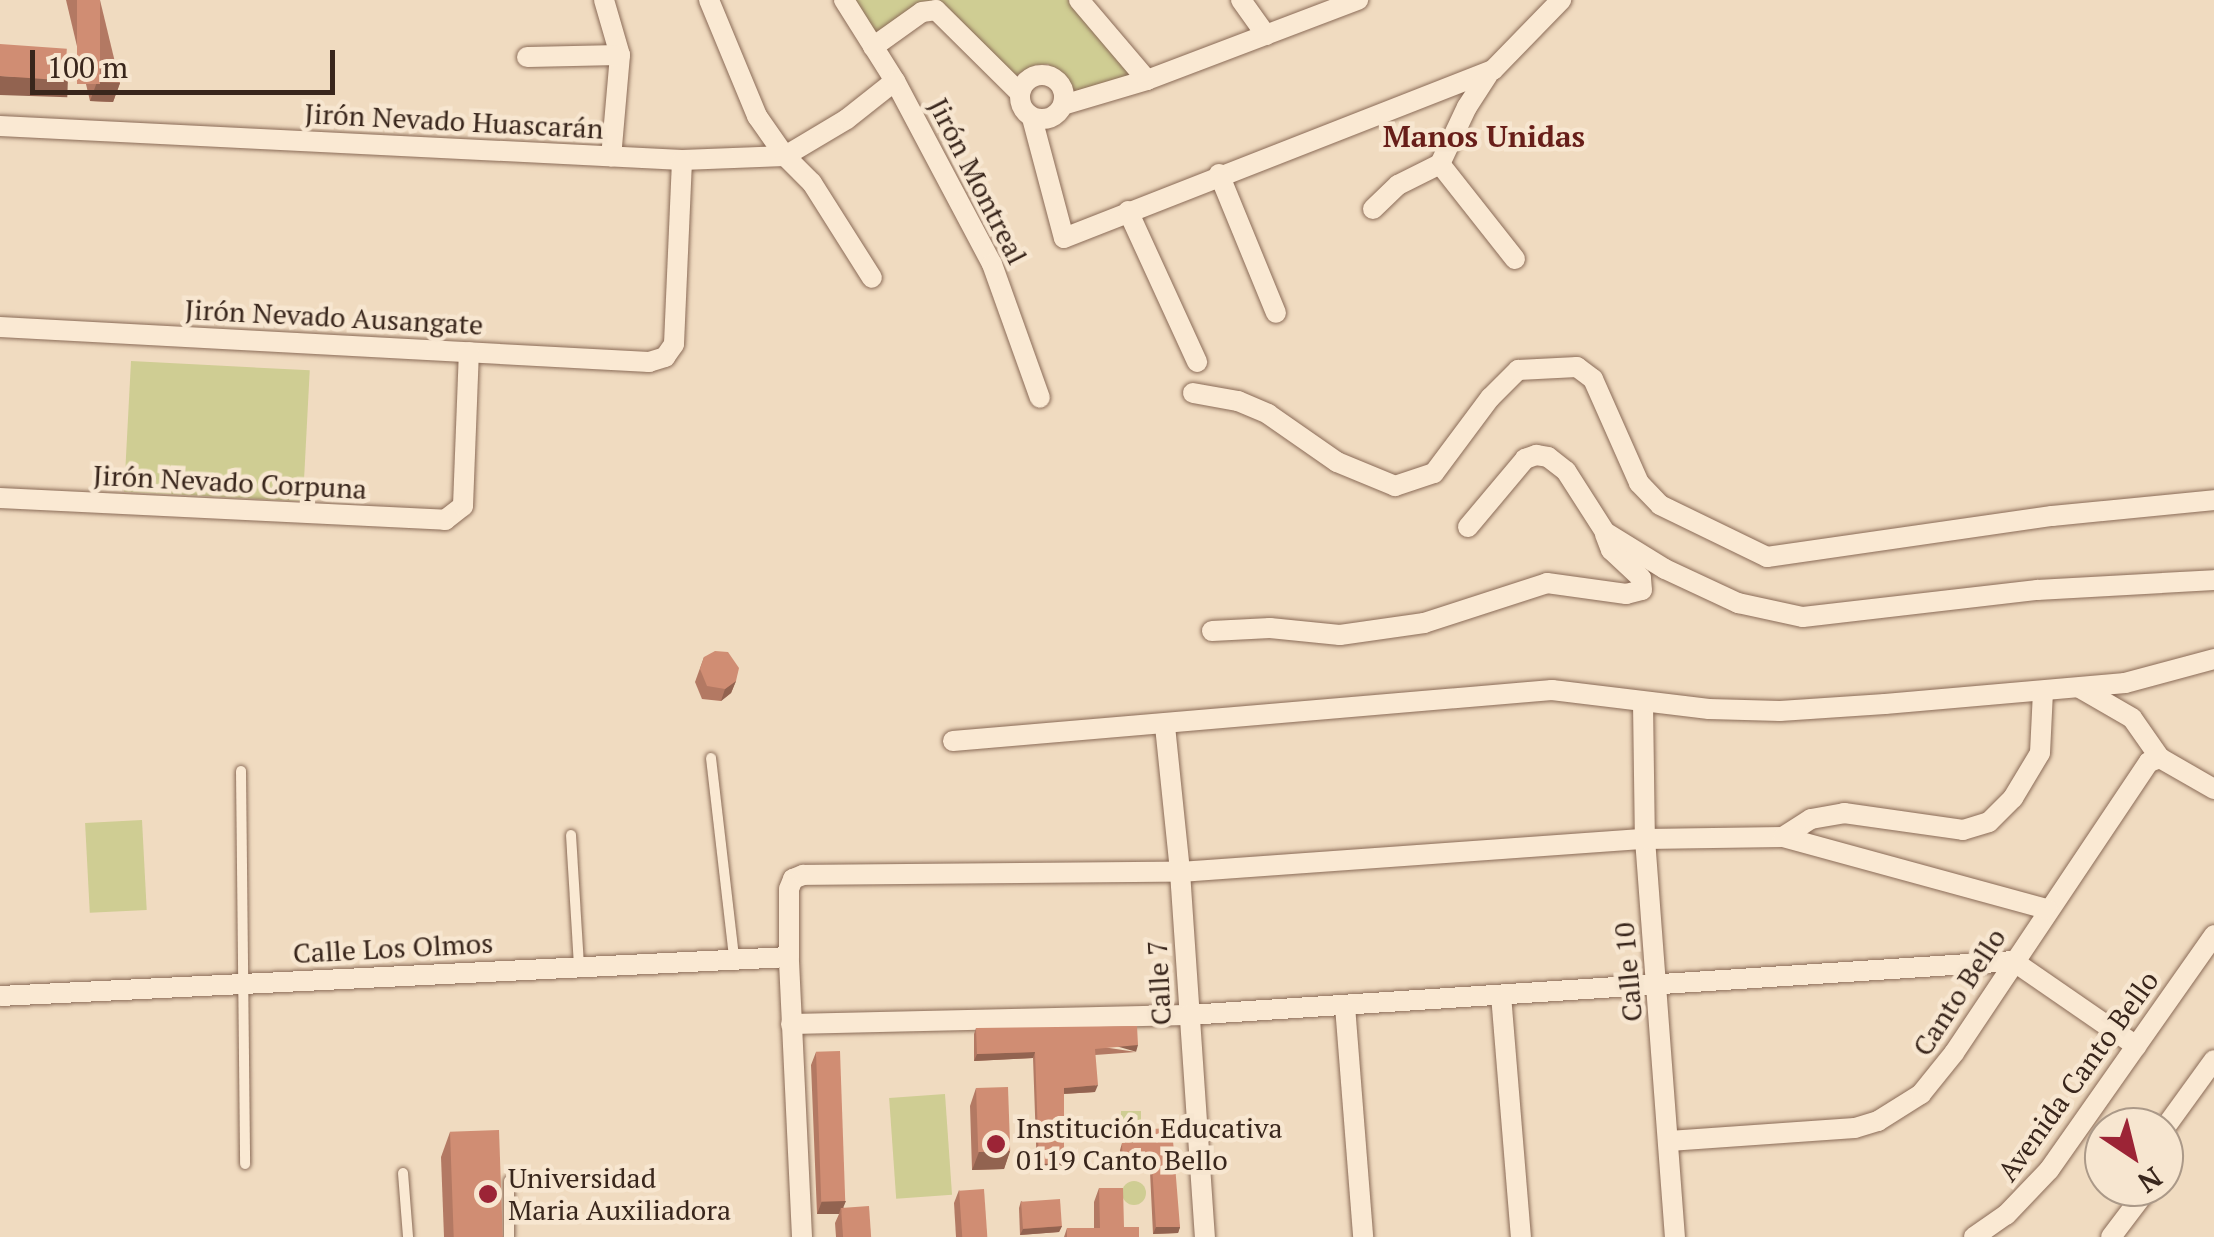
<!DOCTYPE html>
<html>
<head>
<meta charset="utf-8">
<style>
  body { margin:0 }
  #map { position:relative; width:2214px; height:1237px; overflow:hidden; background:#f0dbc0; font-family:"PT Serif",serif }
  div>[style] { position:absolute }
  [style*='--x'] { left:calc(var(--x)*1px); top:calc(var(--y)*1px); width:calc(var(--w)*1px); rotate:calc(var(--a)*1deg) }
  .green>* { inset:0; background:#cfcd93; transform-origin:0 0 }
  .round { border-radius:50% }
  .roads { filter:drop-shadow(0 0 2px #8a6b57) drop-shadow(0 0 2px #8a6b57) }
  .lane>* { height:10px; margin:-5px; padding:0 5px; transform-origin:5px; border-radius:5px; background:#fae9d3 }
  .street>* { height:20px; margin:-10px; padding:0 10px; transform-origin:10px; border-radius:10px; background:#fae9d3 }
  .street>.ring { margin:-10px; padding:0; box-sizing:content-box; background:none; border:20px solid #fae9d3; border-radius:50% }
  .wall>* { inset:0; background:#b37963 }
  .shaded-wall>* { inset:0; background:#926350; transform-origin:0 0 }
  .building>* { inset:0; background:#d08d73; transform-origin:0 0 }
  .dots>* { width:28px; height:28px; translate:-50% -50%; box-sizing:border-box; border:5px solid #f7e6d0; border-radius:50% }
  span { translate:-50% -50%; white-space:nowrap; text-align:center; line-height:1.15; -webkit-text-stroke:9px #f7e6d0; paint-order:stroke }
  .street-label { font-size:28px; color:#39261c }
  .poi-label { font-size:28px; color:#39261c }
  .left { translate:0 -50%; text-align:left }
  .neighbourhood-label { font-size:30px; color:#681e19; font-weight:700 }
  .north { position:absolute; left:2084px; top:1107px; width:100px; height:100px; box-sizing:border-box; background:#f7e6d0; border:2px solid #ab9988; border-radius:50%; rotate:145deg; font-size:28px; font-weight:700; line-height:40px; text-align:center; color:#39261c }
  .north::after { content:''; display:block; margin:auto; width:35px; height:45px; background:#9c2436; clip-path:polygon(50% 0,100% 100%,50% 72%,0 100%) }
  .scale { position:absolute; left:30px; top:50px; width:305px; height:45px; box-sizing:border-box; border:5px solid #39261c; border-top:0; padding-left:12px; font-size:30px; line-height:35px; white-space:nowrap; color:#39261c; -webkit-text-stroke:8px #f7e6d0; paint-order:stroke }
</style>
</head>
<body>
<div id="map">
  <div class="green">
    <div style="clip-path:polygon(852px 0,1068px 0,1133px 75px,1075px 91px,1048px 64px,1035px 65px,1013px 77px,937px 4px,875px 38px)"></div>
    <div style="left:131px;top:361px;width:179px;height:131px;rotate:3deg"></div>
    <div style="left:142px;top:820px;width:90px;height:57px;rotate:87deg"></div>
    <div style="left:945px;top:1094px;width:101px;height:56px;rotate:86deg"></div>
    <div style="left:1141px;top:1111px;width:29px;height:20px;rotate:90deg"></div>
    <div class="round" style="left:1122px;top:1181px;width:24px;height:24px"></div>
  </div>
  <div class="roads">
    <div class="lane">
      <div style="--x:711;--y:758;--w:200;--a:83.4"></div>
      <div style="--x:241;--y:771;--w:393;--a:89.4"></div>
      <div style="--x:571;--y:835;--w:131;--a:86.5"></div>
      <div style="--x:403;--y:1173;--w:64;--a:85.5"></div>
      <div style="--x:509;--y:1181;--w:56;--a:90"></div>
    </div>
    <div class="street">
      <div style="--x:604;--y:0;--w:57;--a:73.8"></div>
      <div style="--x:620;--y:55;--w:102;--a:95"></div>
      <div style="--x:709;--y:0;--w:126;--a:67.5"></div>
      <div style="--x:757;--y:116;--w:49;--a:55"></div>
      <div style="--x:785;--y:156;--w:38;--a:45"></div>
      <div style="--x:812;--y:183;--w:112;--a:57.7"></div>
      <div style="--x:844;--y:0;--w:96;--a:57.8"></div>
      <div style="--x:895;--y:81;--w:207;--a:62.1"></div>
      <div style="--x:992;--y:264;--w:142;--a:70.3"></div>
      <div style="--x:1079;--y:0;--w:105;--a:49.6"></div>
      <div style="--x:1241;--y:0;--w:43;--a:54.5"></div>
      <div style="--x:873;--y:47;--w:60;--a:-35.5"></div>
      <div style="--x:922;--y:12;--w:14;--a:-8"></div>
      <div style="--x:936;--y:10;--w:118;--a:44.7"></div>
      <div style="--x:527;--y:57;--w:93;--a:-1.2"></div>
      <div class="ring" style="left:1020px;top:75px;width:24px;height:24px"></div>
      <div style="--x:1063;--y:105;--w:88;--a:-16.6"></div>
      <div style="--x:1147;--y:80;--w:226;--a:-20.8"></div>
      <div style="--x:1032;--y:118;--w:124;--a:75.1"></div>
      <div style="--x:1064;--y:238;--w:461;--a:-21.4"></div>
      <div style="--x:1493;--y:70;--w:98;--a:-45.8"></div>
      <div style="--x:0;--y:126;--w:683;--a:2.85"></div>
      <div style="--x:682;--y:160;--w:103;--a:-2.2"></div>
      <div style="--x:785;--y:156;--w:72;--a:-30.8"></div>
      <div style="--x:847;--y:119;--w:61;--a:-38.4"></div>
      <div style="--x:1440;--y:164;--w:121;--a:51.7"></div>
      <div style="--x:1219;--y:174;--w:150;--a:67.7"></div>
      <div style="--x:1373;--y:209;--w:35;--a:-44"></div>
      <div style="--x:1398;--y:185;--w:47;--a:-26.6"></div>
      <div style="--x:1440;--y:164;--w:63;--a:-64.7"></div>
      <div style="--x:1467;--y:107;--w:38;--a:-57"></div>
      <div style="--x:1128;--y:211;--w:166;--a:65.4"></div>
      <div style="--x:0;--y:327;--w:650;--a:3.09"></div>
      <div style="--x:649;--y:362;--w:17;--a:-17"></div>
      <div style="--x:665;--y:357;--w:16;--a:-55"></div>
      <div style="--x:674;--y:344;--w:184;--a:-87.5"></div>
      <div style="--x:1193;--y:393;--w:46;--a:10.1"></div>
      <div style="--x:1238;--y:401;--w:33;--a:23"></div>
      <div style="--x:1268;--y:414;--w:84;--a:34.8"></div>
      <div style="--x:1337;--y:462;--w:63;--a:22.5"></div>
      <div style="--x:1395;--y:486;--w:41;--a:-18.4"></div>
      <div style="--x:1434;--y:473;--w:94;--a:-53.3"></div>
      <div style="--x:1490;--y:398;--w:40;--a:-45"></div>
      <div style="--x:1518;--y:370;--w:59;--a:-2.9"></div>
      <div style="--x:1577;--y:367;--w:20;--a:37"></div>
      <div style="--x:1593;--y:379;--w:114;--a:66.1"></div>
      <div style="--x:1639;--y:483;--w:30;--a:46"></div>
      <div style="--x:1660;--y:505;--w:119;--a:25.9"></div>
      <div style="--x:1767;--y:557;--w:288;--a:-8.2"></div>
      <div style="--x:2052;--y:516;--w:163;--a:-5.6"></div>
      <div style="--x:0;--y:498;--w:446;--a:2.8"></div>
      <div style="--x:445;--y:520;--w:23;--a:-38"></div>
      <div style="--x:463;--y:506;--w:154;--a:-87.8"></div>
      <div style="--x:1468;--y:527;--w:89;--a:-50"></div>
      <div style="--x:1525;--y:459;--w:12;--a:-20"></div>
      <div style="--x:1536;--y:455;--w:12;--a:9"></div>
      <div style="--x:1548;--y:457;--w:23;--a:38"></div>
      <div style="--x:1566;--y:471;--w:72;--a:57.4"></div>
      <div style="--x:1605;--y:532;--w:70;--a:31.7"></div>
      <div style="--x:1665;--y:569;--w:81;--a:25"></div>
      <div style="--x:1738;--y:603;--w:66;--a:12.2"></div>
      <div style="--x:1803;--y:617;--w:236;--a:-6.6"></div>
      <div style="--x:2037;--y:590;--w:177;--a:-3.2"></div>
      <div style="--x:1212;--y:631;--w:58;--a:-3"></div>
      <div style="--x:1270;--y:628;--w:70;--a:5.7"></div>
      <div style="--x:1340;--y:635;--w:85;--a:-8.1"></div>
      <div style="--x:1424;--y:623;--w:129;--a:-18"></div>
      <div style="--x:1547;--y:583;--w:80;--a:7.9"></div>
      <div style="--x:1626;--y:594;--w:16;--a:-14"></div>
      <div style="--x:1642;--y:590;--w:12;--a:-95"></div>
      <div style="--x:1641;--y:578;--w:41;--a:-137"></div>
      <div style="--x:1611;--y:550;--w:17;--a:-111"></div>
      <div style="--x:2080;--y:688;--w:60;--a:30"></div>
      <div style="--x:2132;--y:718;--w:49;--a:55"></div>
      <div style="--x:2160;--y:758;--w:62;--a:29.9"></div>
      <div style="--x:1643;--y:703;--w:136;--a:89.2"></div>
      <div style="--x:1645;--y:839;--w:399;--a:85.7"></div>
      <div style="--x:1165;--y:726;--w:147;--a:84.1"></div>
      <div style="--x:1180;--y:872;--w:366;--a:86.1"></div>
      <div style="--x:953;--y:741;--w:601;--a:-4.87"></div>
      <div style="--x:1552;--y:690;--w:158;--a:6.9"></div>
      <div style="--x:1709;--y:709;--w:71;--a:1.6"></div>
      <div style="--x:1780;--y:711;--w:105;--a:-3.8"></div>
      <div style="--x:1885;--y:704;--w:241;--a:-5"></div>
      <div style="--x:2125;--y:683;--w:92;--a:-15.1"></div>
      <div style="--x:1783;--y:837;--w:33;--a:-33"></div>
      <div style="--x:1811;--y:819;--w:34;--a:-10"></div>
      <div style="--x:1844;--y:813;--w:120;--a:8.1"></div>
      <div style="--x:1963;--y:830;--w:27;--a:-17"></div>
      <div style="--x:1989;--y:822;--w:34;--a:-45"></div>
      <div style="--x:2013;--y:798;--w:52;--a:-59"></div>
      <div style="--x:2040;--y:753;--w:61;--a:-87.2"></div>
      <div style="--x:1501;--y:995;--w:243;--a:85.3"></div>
      <div style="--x:0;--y:996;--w:790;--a:-2.83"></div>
      <div style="--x:1345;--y:1006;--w:232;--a:85.5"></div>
      <div style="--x:791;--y:1024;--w:397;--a:-1.3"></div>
      <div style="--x:1188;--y:1015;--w:827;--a:-3.74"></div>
      <div style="--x:2013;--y:961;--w:150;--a:34.6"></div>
      <div style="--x:2164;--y:1129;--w:85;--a:-54.1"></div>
      <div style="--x:1669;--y:1141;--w:186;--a:-4"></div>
      <div style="--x:1855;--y:1128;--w:24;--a:-17"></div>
      <div style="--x:1878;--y:1121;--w:51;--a:-32.1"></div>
      <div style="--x:1921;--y:1094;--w:53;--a:-51.2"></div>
      <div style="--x:1954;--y:1053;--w:350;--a:-56.2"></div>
      <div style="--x:2149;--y:762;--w:12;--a:-20"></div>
      <div style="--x:802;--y:1237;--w:280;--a:-92.7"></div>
      <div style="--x:789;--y:957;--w:68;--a:-90"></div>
      <div style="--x:789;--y:889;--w:11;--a:-68"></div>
      <div style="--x:793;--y:879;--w:11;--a:-22"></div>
      <div style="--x:803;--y:875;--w:377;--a:-0.5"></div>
      <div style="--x:1180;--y:872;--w:466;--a:-4.1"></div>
      <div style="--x:1645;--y:839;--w:138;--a:-0.8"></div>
      <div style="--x:1783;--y:837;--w:274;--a:15.3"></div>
      <div style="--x:1974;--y:1237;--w:39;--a:-35"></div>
      <div style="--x:2006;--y:1215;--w:62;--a:-46.3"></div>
      <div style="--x:2049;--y:1170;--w:287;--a:-54.9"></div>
      <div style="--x:2111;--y:1237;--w:63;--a:-52.8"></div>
    </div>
  </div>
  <div class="wall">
    <div style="clip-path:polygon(66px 0,100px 0,120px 83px,113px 102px,90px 101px)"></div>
    <div style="clip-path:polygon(704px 657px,736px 681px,731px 693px,721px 701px,702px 699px,695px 682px)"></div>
    <div style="clip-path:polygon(976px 1028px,1136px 1052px,1095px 1055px,1095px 1092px,1064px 1094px,1062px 1170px,1037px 1171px,1033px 1058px,974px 1061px,974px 1034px)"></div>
    <div style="clip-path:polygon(816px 1052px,843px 1207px,871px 1237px,836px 1237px,835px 1223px,839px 1214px,817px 1214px,811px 1065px)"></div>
    <div style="clip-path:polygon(976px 1088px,1010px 1151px,1004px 1169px,972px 1170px,970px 1106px)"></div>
    <div style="clip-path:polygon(1151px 1129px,1180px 1227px,1178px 1233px,1153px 1234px,1150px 1172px,1121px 1173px,1120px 1150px,1122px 1143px,1149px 1142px,1148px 1136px)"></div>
    <div style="clip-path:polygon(450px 1132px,503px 1237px,444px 1237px,441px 1157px)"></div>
    <div style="clip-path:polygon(1099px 1188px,1124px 1227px,1139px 1237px,1064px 1237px,1067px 1228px,1094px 1228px,1094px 1202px)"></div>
    <div style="clip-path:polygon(959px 1190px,987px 1237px,956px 1237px,954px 1203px)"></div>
    <div style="clip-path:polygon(1021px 1201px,1062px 1226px,1059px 1232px,1020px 1235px,1019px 1208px)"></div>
  </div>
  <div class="shaded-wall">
    <div style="left:0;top:76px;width:68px;height:19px;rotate:2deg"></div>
    <div style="clip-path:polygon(97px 82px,120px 83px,113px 102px,90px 101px)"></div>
    <div style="clip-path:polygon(736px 681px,731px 693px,721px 701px,725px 689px)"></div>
    <div style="left:1138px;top:1045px;width:7px;height:43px;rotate:106deg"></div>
    <div style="clip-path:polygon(1035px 1052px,1033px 1058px,974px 1061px,977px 1054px)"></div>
    <div style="clip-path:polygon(1098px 1085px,1095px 1092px,1061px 1094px,1064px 1088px)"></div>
    <div style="clip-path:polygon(1010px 1151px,1004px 1169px,972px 1170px,979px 1152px)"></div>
    <div style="clip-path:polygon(1064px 1163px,1062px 1170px,1037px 1171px,1039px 1164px)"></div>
    <div style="clip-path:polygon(1152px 1166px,1150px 1172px,1121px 1173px,1123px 1167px)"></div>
    <div style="clip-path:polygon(822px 1201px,846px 1201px,841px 1213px,841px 1207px,839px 1214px,817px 1214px)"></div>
    <div style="clip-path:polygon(1062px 1226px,1059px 1232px,1020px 1235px,1023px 1229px)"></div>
    <div style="clip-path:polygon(1156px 1227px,1180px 1227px,1178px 1233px,1153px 1234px)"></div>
  </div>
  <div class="building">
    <div style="left:77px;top:0;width:23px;height:84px"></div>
    <div style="left:0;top:44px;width:67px;height:32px;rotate:4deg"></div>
    <div style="clip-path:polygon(715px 651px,728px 652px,739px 668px,736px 681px,725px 689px,707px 686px,700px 669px,704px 657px)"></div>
    <div style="clip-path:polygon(1137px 1026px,1138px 1045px,1095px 1049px,1098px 1085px,1064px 1088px,1064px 1163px,1039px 1164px,1035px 1052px,977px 1054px,976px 1028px)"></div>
    <div style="left:840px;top:1051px;width:150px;height:24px;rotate:88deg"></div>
    <div style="left:1008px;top:1087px;width:64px;height:32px;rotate:88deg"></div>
    <div style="clip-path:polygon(1172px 1128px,1180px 1227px,1156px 1227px,1152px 1166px,1123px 1167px,1122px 1143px,1151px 1142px,1151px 1129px)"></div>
    <div style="left:499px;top:1130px;width:107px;height:49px;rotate:88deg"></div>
    <div style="clip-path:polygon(1099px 1188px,1123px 1188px,1124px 1227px,1139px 1227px,1139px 1237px,1067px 1237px,1067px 1228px,1100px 1228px)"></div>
    <div style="left:984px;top:1189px;width:48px;height:25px;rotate:86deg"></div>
    <div style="left:1060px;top:1199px;width:27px;height:39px;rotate:86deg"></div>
    <div style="left:869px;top:1206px;width:31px;height:28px;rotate:86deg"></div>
  </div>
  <div class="dots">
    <div style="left:996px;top:1144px;background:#9c2436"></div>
    <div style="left:488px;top:1194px;background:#9c2436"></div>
  </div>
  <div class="street-label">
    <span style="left:454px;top:121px;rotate:3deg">Jirón Nevado Huascarán</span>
    <span style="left:978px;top:181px;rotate:63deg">Jirón Montreal</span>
    <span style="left:334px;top:317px;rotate:3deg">Jirón Nevado Ausangate</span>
    <span style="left:230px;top:482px;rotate:3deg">Jirón Nevado Corpuna</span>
    <span style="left:393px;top:948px;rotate:-3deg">Calle Los Olmos</span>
    <span style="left:1628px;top:972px;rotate:-95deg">Calle 10</span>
    <span style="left:1159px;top:983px;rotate:-93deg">Calle 7</span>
    <span style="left:1959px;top:992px;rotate:-57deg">Canto Bello</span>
    <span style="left:2078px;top:1076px;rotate:-54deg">Avenida Canto Bello</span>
  </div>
  <div class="poi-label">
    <span class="left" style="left:1016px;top:1144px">Institución Educativa<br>0119 Canto Bello</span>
    <span class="left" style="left:508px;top:1194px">Universidad<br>Maria Auxiliadora</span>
  </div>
  <div class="neighbourhood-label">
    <span style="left:1484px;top:136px">Manos Unidas</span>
  </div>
  <div class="north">N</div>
  <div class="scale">100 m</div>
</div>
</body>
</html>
